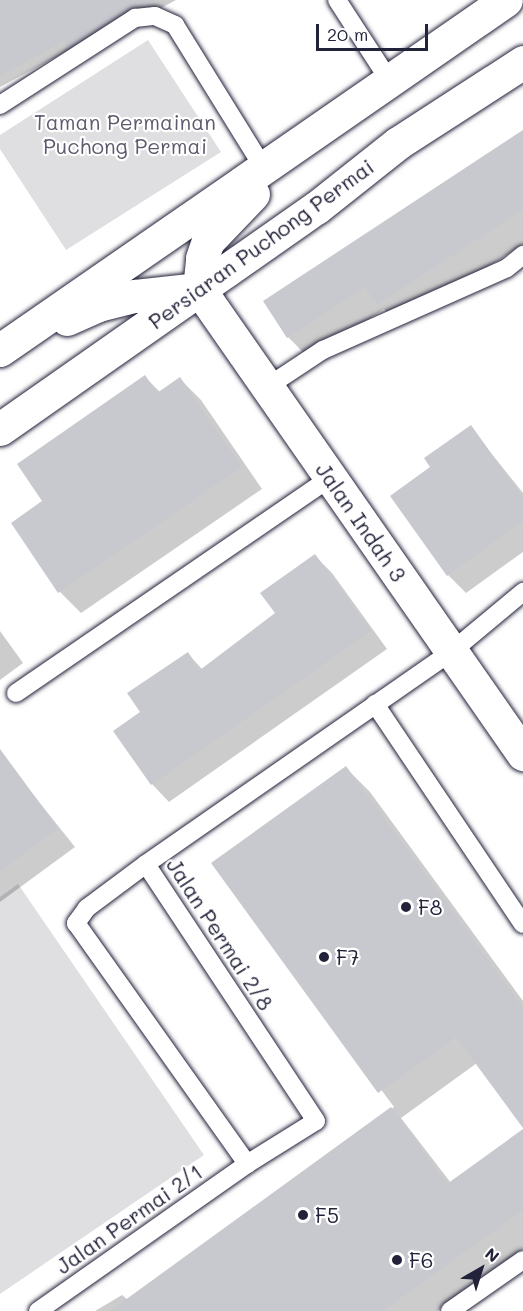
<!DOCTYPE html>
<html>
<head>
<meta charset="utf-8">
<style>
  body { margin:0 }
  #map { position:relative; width:523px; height:1311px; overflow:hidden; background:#fff; font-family:Mali,sans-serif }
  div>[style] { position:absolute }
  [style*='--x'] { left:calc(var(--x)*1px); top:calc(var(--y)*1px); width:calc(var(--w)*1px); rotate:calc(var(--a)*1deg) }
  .green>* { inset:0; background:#dfdfe2 }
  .shadow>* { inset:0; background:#0003 }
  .building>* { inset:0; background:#c8c8cf }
  .roads { filter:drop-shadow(0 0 2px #22223b) drop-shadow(0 0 2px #22223b) }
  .lane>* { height:18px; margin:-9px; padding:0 9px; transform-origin:9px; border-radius:9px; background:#fff }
  .street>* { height:33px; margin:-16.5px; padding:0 16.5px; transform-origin:16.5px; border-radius:16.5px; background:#fff }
  .secondary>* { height:33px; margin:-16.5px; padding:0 16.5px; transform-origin:16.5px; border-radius:16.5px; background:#fff }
  .dots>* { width:16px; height:16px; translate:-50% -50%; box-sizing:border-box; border:3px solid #fff; border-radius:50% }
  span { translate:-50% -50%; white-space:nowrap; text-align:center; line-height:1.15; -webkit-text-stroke:4.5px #fff; paint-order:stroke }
  .park-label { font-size:21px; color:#5b5b6d }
  .street-label { font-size:21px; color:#22223b }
  .poi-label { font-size:21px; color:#22223b }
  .left { translate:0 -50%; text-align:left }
  .north { position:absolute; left:451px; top:1239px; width:60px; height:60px; -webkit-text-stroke:4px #fff; paint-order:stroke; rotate:39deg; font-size:16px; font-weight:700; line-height:24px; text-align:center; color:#22223b }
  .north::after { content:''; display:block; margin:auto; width:21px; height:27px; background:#22223b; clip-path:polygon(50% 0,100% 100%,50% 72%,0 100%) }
  .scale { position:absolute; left:316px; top:24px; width:112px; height:27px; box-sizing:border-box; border:3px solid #22223b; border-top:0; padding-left:8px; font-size:18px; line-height:21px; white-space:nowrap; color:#22223b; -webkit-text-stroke:4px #fff; paint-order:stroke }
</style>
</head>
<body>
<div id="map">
  <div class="green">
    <div style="clip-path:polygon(148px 40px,221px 152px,66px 250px,0 149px,0 135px)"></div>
    <div style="clip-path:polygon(18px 884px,204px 1155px,0 1294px,0 897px)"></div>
  </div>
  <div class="shadow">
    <div style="clip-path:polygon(0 0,176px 0,76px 54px,71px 49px,0 87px)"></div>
    <div style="clip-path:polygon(523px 132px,523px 244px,399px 325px,384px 309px,309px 358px,288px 337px,265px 301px)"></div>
    <div style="clip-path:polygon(145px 377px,160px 392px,180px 379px,201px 400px,262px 489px,81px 613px,60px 592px,13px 524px,45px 502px)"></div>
    <div style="clip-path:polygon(470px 427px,523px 493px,523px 552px,466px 593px,448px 575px,432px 467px)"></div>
    <div style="clip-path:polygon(315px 556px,332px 573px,387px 649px,169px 802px,152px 784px,142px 712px,188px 654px,203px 670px,277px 614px)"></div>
    <div style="clip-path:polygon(0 631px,23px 663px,0 680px)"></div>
    <div style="clip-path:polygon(346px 768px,370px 792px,523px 1001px,523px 1125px,477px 1063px,401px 1118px,451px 1183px,523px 1131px,523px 1249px,437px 1311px,95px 1311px,122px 1295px,128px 1300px,394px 1107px,213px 864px)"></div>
    <div style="clip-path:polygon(15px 772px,75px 847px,0 902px,0 784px)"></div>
  </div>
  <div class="building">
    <div style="clip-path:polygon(0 0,156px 0,129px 9px,68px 48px,64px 41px,0 76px)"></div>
    <div style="clip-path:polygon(523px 130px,523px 209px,377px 305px,365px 287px,287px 338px,263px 301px)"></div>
    <div style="clip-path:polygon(145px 375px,157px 393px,180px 377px,242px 467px,58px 593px,11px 523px,42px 501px,17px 464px)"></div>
    <div style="clip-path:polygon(471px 425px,523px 498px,523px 521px,447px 576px,390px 496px,430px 467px,424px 458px)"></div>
    <div style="clip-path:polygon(315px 554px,371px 631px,151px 785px,113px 731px,140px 712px,127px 693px,188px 652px,200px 670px,275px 613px,260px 593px)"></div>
    <div style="clip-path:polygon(0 749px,58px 828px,0 871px)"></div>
    <div style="clip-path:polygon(346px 766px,523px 1008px,523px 1128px,456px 1037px,378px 1093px,211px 863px)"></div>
    <div style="clip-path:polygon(391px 1107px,447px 1184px,523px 1129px,523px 1210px,383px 1311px,110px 1311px)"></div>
  </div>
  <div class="roads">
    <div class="lane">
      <div style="--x:337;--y:0;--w:95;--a:57"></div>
      <div style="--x:0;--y:105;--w:161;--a:-32.8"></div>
      <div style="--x:135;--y:18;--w:20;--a:-6"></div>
      <div style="--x:155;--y:16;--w:22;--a:24"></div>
      <div style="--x:175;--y:25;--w:167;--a:58.2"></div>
      <div style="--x:267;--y:387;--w:67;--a:-33.5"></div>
      <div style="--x:323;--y:350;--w:201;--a:-24"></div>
      <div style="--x:507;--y:268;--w:21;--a:-39"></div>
      <div style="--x:16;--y:693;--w:381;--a:-34.4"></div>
      <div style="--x:375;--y:704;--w:265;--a:56.1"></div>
      <div style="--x:146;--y:864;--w:74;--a:143.3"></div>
      <div style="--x:87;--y:908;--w:19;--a:126"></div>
      <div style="--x:76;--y:923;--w:296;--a:54.6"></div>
      <div style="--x:38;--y:1311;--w:256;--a:-35.1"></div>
      <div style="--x:247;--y:1164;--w:81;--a:-31.9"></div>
      <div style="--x:316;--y:1121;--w:308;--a:-123.5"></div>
      <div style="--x:146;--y:864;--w:371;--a:-34.8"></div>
      <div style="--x:451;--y:652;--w:94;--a:-39.8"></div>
      <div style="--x:450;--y:1311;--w:89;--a:-34.9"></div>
    </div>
    <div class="street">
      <div style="--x:199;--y:289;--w:567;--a:55.13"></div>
    </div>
    <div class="secondary">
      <div style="--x:199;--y:289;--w:31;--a:-84"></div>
      <div style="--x:202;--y:258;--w:18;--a:-71"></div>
      <div style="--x:208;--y:241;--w:65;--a:-46.2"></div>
      <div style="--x:67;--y:319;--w:34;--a:-24"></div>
      <div style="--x:98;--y:305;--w:38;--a:-14"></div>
      <div style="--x:135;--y:296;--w:62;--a:-6.4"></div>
      <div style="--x:0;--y:350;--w:615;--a:-34.67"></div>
      <div style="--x:0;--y:429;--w:386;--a:-35"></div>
      <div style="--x:316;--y:208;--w:105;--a:-38.4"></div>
      <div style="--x:398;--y:143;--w:149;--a:-32.9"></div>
    </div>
  </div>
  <div class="dots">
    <div style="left:406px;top:907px;background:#22223b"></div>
    <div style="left:324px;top:957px;background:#22223b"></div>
    <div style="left:303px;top:1215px;background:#22223b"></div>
    <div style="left:397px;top:1260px;background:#22223b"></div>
  </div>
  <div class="park-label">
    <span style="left:125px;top:134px">Taman Permainan<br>Puchong Permai</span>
  </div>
  <div class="street-label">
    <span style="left:261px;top:244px;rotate:-36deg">Persiaran Puchong Permai</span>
    <span style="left:361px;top:522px;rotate:55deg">Jalan Indah 3</span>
    <span style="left:220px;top:934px;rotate:57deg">Jalan Permai 2/8</span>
    <span style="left:129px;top:1219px;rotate:-35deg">Jalan Permai 2/1</span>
  </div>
  <div class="poi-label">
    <span class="left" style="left:418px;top:907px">F8</span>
    <span class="left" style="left:336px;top:957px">F7</span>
    <span class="left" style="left:315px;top:1215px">F5</span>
    <span class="left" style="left:409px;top:1260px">F6</span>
  </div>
  <div class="north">N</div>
  <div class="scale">20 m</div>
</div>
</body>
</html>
